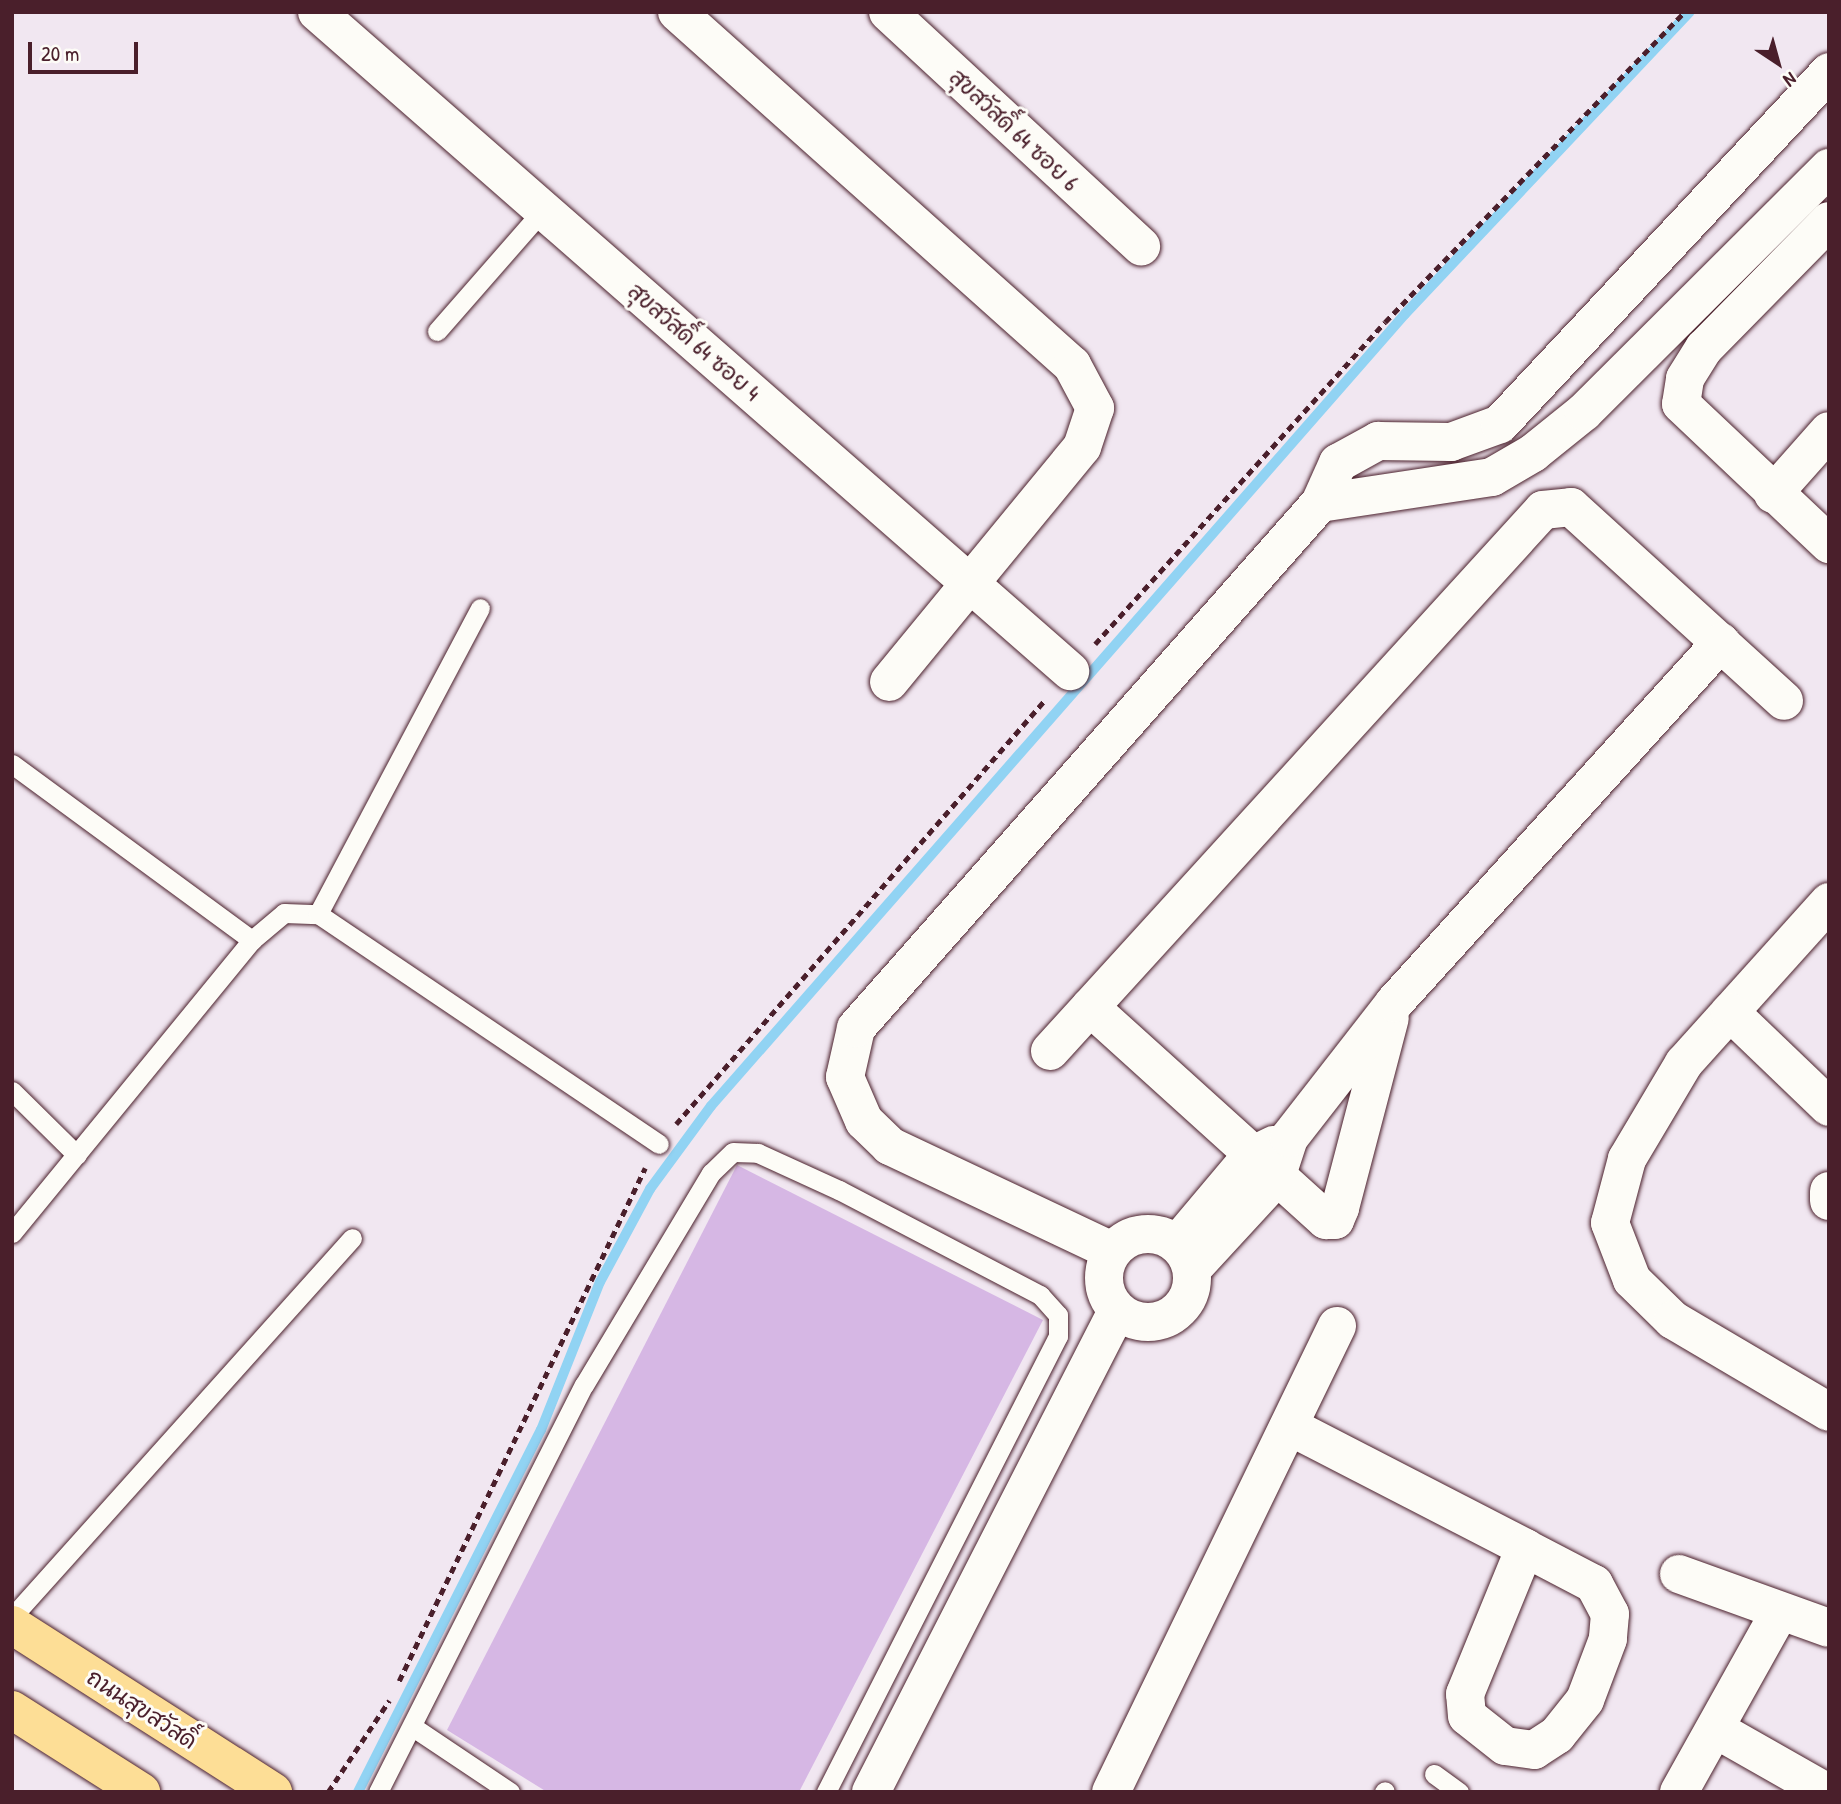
<!DOCTYPE html>
<html>
<head>
<meta charset="utf-8">
<style>
  body { margin:0 }
  #map { position:relative; width:1841px; height:1804px; overflow:hidden; background:#f1e7f1; font-family:"Patrick Hand","Playpen Sans Thai",sans-serif }
  div>[style] { position:absolute }
  [style*='--x'] { left:calc(var(--x)*1px); top:calc(var(--y)*1px); width:calc(var(--w)*1px); rotate:calc(var(--a)*1deg) }
  .stream>* { height:10px; margin:-5px; padding:0 5px; transform-origin:5px; border-radius:5px; background:#91d3f3 }
  .building>* { inset:0; background:#d6b7e4 }
  .path>* { height:4.5px; margin-top:-2.25px; transform-origin:0; background:repeating-linear-gradient(90deg,#4a1f2b 0 7px,transparent 0 12px) }
  .roads { filter:drop-shadow(0 0 2px #4a1f2b) drop-shadow(0 0 2px #4a1f2b) }
  .service>* { height:19px; margin:-9.5px; padding:0 9.5px; transform-origin:9.5px; border-radius:9.5px; background:#fdfcf7 }
  .minor>* { height:38px; margin:-19px; padding:0 19px; transform-origin:19px; border-radius:19px; background:#fdfcf7 }
  .minor>.ring { margin:-19px; padding:0; box-sizing:content-box; background:none; border:38px solid #fdfcf7; border-radius:50% }
  .primary>* { height:38px; margin:-19px; padding:0 19px; transform-origin:19px; border-radius:19px; background:#fdde96 }
  span { translate:-50% -50%; white-space:nowrap; text-align:center; line-height:1.15; -webkit-text-stroke:6px #fdfcf7; paint-order:stroke }
  .street-label { font-size:23px; color:#4a1f2b }
  .frame { position:absolute; inset:0; border:14px solid #4a1f2b; pointer-events:none }
  .north { position:absolute; left:1743px; top:28px; width:70px; height:70px; -webkit-text-stroke:5px #fdfcf7; paint-order:stroke; rotate:144deg; font-size:19px; font-weight:700; line-height:28px; text-align:center; color:#4a1f2b }
  .north::after { content:''; display:block; margin:auto; width:24px; height:32px; background:#4a1f2b; clip-path:polygon(50% 0,100% 100%,50% 72%,0 100%) }
  .scale { position:absolute; left:28px; top:42px; width:110px; height:32px; box-sizing:border-box; border:4px solid #4a1f2b; border-top:0; padding-left:9px; font-size:21px; line-height:24px; white-space:nowrap; color:#4a1f2b; -webkit-text-stroke:5px #fdfcf7; paint-order:stroke }
</style>
</head>
<body>
<div id="map">
  <div class="stream">
    <div style="--x:358;--y:1792;--w:406;--a:-63.2"></div>
    <div style="--x:541;--y:1430;--w:159;--a:-68.3"></div>
    <div style="--x:600;--y:1282;--w:106;--a:-61.7"></div>
    <div style="--x:650;--y:1189;--w:103;--a:-53.7"></div>
    <div style="--x:711;--y:1106;--w:1053;--a:-48.77"></div>
    <div style="--x:1405;--y:314;--w:415;--a:-46.7"></div>
  </div>
  <div class="building">
    <div style="clip-path:polygon(737px 1165px,1043px 1320px,799px 1792px,547px 1792px,447px 1730px)"></div>
  </div>
  <div class="path">
    <div style="--x:1095;--y:644;--w:433;--a:-48"></div>
    <div style="--x:1385;--y:322;--w:431;--a:-46"></div>
    <div style="--x:676;--y:1124;--w:562;--a:-48.97"></div>
    <div style="--x:399;--y:1681;--w:569;--a:-64.38"></div>
    <div style="--x:328;--y:1792;--w:110;--a:-56.2"></div>
  </div>
  <div class="roads">
    <div class="service">
      <div style="--x:437;--y:331;--w:161;--a:-48.8"></div>
      <div style="--x:12;--y:764;--w:298;--a:36.3"></div>
      <div style="--x:252;--y:940;--w:42;--a:-40.2"></div>
      <div style="--x:284;--y:913;--w:34;--a:2"></div>
      <div style="--x:318;--y:914;--w:411;--a:34"></div>
      <div style="--x:318;--y:914;--w:346;--a:-62.1"></div>
      <div style="--x:12;--y:1091;--w:91;--a:44.6"></div>
      <div style="--x:12;--y:1233;--w:379;--a:-50.7"></div>
      <div style="--x:12;--y:1617;--w:509;--a:-48.1"></div>
      <div style="--x:413;--y:1727;--w:117;--a:33.8"></div>
      <div style="--x:1434;--y:1774;--w:31;--a:36"></div>
      <div style="--x:378;--y:1792;--w:456;--a:-63.2"></div>
      <div style="--x:584;--y:1385;--w:247;--a:-59.1"></div>
      <div style="--x:711;--y:1173;--w:30;--a:-44"></div>
      <div style="--x:733;--y:1152;--w:25;--a:2"></div>
      <div style="--x:758;--y:1153;--w:89;--a:24.6"></div>
      <div style="--x:839;--y:1190;--w:227;--a:27.6"></div>
      <div style="--x:1040;--y:1295;--w:27;--a:48"></div>
      <div style="--x:1058;--y:1315;--w:21;--a:90"></div>
      <div style="--x:1058;--y:1336;--w:512;--a:116.97"></div>
      <div style="--x:1384;--y:1792;--w:1;--a:-45"></div>
    </div>
    <div class="minor">
      <div style="--x:317;--y:12;--w:1001;--a:41.19"></div>
      <div style="--x:677;--y:12;--w:530;--a:41.79"></div>
      <div style="--x:1072;--y:365;--w:49;--a:61.9"></div>
      <div style="--x:1095;--y:408;--w:41;--a:108.4"></div>
      <div style="--x:1082;--y:447;--w:304;--a:129.4"></div>
      <div style="--x:888;--y:12;--w:345;--a:42.8"></div>
      <div style="--x:1829;--y:221;--w:178;--a:134.5"></div>
      <div style="--x:1704;--y:348;--w:36;--a:122"></div>
      <div style="--x:1685;--y:379;--w:25;--a:99"></div>
      <div style="--x:1681;--y:404;--w:204;--a:43.4"></div>
      <div style="--x:1773;--y:494;--w:84;--a:-48.4"></div>
      <div style="--x:1320;--y:503;--w:174;--a:-8.6"></div>
      <div style="--x:1492;--y:477;--w:48;--a:-30.3"></div>
      <div style="--x:1533;--y:453;--w:65;--a:-38.8"></div>
      <div style="--x:1584;--y:412;--w:346;--a:-44.9"></div>
      <div style="--x:1829;--y:902;--w:217;--a:132"></div>
      <div style="--x:1684;--y:1063;--w:112;--a:120.7"></div>
      <div style="--x:1627;--y:1159;--w:66;--a:104.9"></div>
      <div style="--x:1610;--y:1223;--w:61;--a:68.9"></div>
      <div style="--x:1632;--y:1280;--w:57;--a:44.3"></div>
      <div style="--x:1673;--y:1320;--w:181;--a:30.5"></div>
      <div style="--x:1090;--y:1007;--w:318;--a:42.1"></div>
      <div style="--x:1326;--y:1220;--w:9;--a:0"></div>
      <div style="--x:1335;--y:1220;--w:13;--a:-67"></div>
      <div style="--x:1340;--y:1208;--w:196;--a:-75.3"></div>
      <div style="--x:1730;--y:1012;--w:137;--a:43.8"></div>
      <div style="--x:1050;--y:1051;--w:732;--a:-47.66"></div>
      <div style="--x:1543;--y:510;--w:28;--a:-6"></div>
      <div style="--x:1571;--y:507;--w:288;--a:42.3"></div>
      <div style="--x:1829;--y:1191;--w:10;--a:90"></div>
      <div class="ring" style="left:1104px;top:1234px;width:50px;height:50px"></div>
      <div style="--x:1177;--y:1244;--w:115;--a:-49.9"></div>
      <div style="--x:1251;--y:1156;--w:25;--a:-26"></div>
      <div style="--x:1112;--y:1251;--w:246;--a:-154.7"></div>
      <div style="--x:890;--y:1146;--w:36;--a:-136"></div>
      <div style="--x:864;--y:1121;--w:48;--a:-113.4"></div>
      <div style="--x:845;--y:1077;--w:50;--a:-77.3"></div>
      <div style="--x:856;--y:1028;--w:701;--a:-48.53"></div>
      <div style="--x:1320;--y:503;--w:44;--a:-65.8"></div>
      <div style="--x:1338;--y:463;--w:46;--a:-28.8"></div>
      <div style="--x:1378;--y:441;--w:73;--a:0.8"></div>
      <div style="--x:1451;--y:442;--w:52;--a:-20.2"></div>
      <div style="--x:1500;--y:424;--w:482;--a:-46.9"></div>
      <div style="--x:1192;--y:1269;--w:124;--a:-47.3"></div>
      <div style="--x:1276;--y:1178;--w:42;--a:-72"></div>
      <div style="--x:1289;--y:1138;--w:171;--a:-52.1"></div>
      <div style="--x:1394;--y:1003;--w:487;--a:-47.8"></div>
      <div style="--x:1289;--y:1426;--w:266;--a:27.3"></div>
      <div style="--x:1525;--y:1548;--w:78;--a:27.6"></div>
      <div style="--x:1594;--y:1584;--w:34;--a:62"></div>
      <div style="--x:1610;--y:1614;--w:25;--a:95"></div>
      <div style="--x:1608;--y:1639;--w:65;--a:110.7"></div>
      <div style="--x:1585;--y:1700;--w:45;--a:128.7"></div>
      <div style="--x:1557;--y:1735;--w:27;--a:147"></div>
      <div style="--x:1534;--y:1750;--w:29;--a:-172"></div>
      <div style="--x:1505;--y:1746;--w:48;--a:-141.7"></div>
      <div style="--x:1467;--y:1716;--w:22;--a:-95"></div>
      <div style="--x:1465;--y:1694;--w:158;--a:-67.7"></div>
      <div style="--x:1679;--y:1574;--w:159;--a:19.8"></div>
      <div style="--x:1717;--y:1730;--w:125;--a:29.6"></div>
      <div style="--x:871;--y:1792;--w:540;--a:-62.91"></div>
      <div style="--x:1111;--y:1792;--w:518;--a:-64.13"></div>
      <div style="--x:1679;--y:1792;--w:207;--a:-60.8"></div>
    </div>
    <div class="primary">
      <div style="--x:12;--y:1625;--w:310;--a:32.6"></div>
      <div style="--x:12;--y:1710;--w:153;--a:32.4"></div>
    </div>
  </div>
  <div class="street-label">
    <span style="left:1014px;top:130px;rotate:43deg">สุขสวัสดิ์ 64 ซอย 6</span>
    <span style="left:694px;top:342px;rotate:41deg">สุขสวัสดิ์ 64 ซอย 4</span>
    <span style="left:142px;top:1709px;rotate:33deg">ถนนสุขสวัสดิ์</span>
  </div>
  <div class="frame"></div>
  <div class="north">N</div>
  <div class="scale">20 m</div>
</div>
</body>
</html>
